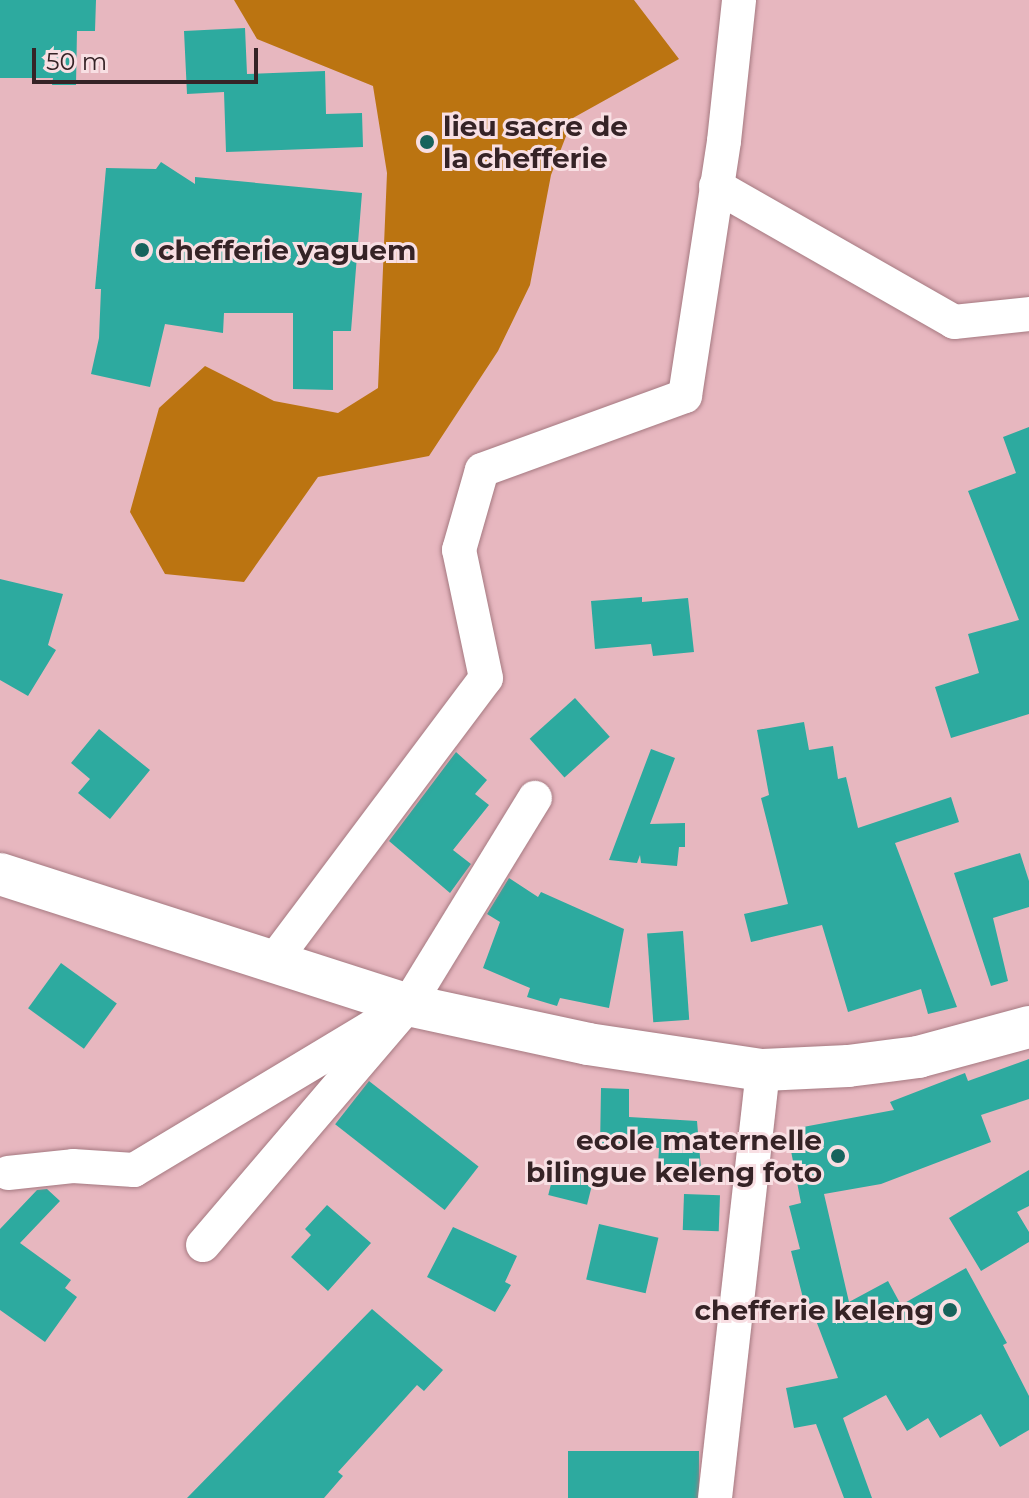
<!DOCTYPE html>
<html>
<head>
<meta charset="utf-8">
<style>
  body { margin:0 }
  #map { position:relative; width:1029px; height:1498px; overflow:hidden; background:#e7b7bf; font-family:Montserrat,sans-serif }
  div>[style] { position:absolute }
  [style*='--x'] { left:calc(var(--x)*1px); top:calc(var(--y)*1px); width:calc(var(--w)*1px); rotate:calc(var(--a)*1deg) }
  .forest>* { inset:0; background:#bb7411 }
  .building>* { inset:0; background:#2daa9f; transform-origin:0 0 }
  .roads { filter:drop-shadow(0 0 2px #a57981) drop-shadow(0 0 2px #a57981) }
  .minor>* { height:34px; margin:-17px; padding:0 17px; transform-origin:17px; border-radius:17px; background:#fff }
  .major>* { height:42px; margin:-21px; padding:0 21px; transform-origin:21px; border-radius:21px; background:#fff }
  .dots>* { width:22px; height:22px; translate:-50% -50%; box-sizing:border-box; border:4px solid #f8dfe3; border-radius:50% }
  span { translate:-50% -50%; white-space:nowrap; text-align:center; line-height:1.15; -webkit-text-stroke:6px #f8dfe3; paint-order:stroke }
  .poi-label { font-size:28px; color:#352326; font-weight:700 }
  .left { translate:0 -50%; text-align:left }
  .right { translate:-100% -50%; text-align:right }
  .scale { position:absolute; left:32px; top:48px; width:226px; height:36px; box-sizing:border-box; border:4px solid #352326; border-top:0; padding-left:10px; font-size:24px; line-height:28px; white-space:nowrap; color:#352326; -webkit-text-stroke:6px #f8dfe3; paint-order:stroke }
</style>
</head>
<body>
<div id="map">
  <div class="forest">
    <div style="clip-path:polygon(234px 0,634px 0,679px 59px,573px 118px,551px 175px,530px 285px,498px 351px,429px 456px,318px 477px,244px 582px,165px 574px,130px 512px,159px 408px,205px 366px,274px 401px,338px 413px,378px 388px,387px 173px,373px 86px,257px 39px)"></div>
  </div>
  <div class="building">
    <div style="clip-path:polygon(0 0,96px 0,95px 31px,77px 31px,76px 85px,52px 85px,53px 78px,0 78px)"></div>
    <div style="clip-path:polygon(245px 28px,247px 74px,325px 71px,326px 114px,362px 113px,363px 147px,226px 152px,224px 92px,187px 94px,184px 31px)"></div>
    <div style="clip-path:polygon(161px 162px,195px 184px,195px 177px,362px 193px,351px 331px,333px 331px,333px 390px,293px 389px,293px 313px,224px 313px,223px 333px,165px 324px,150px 387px,91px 374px,99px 338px,101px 289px,95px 289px,106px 168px,156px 169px)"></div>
    <div style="clip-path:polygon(1029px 427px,1029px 714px,951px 738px,935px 687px,979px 673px,968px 634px,1019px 620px,968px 491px,1016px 473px,1003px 437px)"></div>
    <div style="clip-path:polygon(0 579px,63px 594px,48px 645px,56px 650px,28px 696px,0 680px)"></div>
    <div style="clip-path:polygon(642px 597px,642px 602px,688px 598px,694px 652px,653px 656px,651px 644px,595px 649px,591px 601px)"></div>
    <div style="left:575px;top:698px;width:52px;height:61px;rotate:48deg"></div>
    <div style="clip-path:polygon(804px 722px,809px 750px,833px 746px,838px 779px,846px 777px,858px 828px,951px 797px,959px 822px,895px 843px,957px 1007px,928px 1014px,921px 989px,848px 1012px,822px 925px,751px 942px,744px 914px,788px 904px,761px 798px,769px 795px,757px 730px)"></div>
    <div style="clip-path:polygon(99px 729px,150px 770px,110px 819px,78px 793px,90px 779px,71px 763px)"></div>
    <div style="clip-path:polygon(651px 749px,675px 758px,650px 824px,685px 823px,685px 847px,679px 847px,677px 866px,641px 863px,640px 855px,637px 863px,609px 860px)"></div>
    <div style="clip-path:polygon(456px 752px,487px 780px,475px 794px,489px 805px,453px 850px,471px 864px,450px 893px,389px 841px)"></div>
    <div style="clip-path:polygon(1020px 853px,1029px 881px,1029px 907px,993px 918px,1008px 981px,991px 986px,954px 873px)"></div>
    <div style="clip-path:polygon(509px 878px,538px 897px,541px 892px,624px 929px,609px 1008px,560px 998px,557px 1006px,527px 997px,530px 988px,483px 968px,500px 922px,487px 914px)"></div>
    <div style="left:683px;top:931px;width:89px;height:36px;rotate:86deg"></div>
    <div style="left:61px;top:963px;width:69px;height:56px;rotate:36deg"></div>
    <div style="clip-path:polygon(1029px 1059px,1029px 1099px,981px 1115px,991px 1142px,881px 1184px,824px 1194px,849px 1302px,888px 1281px,901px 1305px,966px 1268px,1007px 1343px,1003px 1345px,1029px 1396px,1029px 1430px,1000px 1447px,981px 1414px,940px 1438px,928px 1418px,907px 1431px,886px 1395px,843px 1418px,872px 1498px,844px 1498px,816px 1424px,794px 1428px,786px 1388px,838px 1378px,807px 1297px,803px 1298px,791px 1251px,800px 1249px,789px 1206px,801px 1203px,787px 1130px,894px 1110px,890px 1102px,965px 1073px,968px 1081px)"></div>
    <div style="left:369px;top:1081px;width:139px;height:55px;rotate:38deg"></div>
    <div style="clip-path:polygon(601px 1088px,629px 1089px,629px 1117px,697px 1121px,701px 1169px,658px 1167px,659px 1148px,600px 1148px)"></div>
    <div style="left:556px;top:1164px;width:40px;height:32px;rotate:14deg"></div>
    <div style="clip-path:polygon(1029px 1170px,1029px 1206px,1017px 1212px,1029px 1232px,1029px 1242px,981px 1271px,949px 1218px)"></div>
    <div style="clip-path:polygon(47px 1189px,60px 1201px,20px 1243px,71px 1280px,65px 1288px,77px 1297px,45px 1342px,0 1310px,0 1229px,37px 1190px)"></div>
    <div style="left:684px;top:1194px;width:36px;height:36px;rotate:2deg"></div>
    <div style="clip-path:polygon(327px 1205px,371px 1243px,328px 1291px,291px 1257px,311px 1235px,305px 1229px)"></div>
    <div style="left:599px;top:1224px;width:61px;height:57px;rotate:13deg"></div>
    <div style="clip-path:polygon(453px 1227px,517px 1256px,505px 1282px,511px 1285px,495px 1312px,427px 1277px)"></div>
    <div style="clip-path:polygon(372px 1309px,443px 1370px,424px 1391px,417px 1385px,338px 1472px,343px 1476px,324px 1498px,187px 1498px)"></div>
    <div style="left:568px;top:1451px;width:131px;height:47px"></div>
  </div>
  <div class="roads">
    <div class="minor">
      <div style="--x:716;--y:186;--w:274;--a:29.7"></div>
      <div style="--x:954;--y:322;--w:75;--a:-6.1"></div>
      <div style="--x:272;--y:963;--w:356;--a:-53.1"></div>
      <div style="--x:486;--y:678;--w:131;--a:-101.9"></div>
      <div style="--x:459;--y:550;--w:83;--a:-74"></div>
      <div style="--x:482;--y:470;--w:216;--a:-20"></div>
      <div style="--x:685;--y:396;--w:258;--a:-81.3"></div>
      <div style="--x:724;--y:141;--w:142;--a:-83.9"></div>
      <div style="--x:8;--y:1173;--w:65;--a:-6.1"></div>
      <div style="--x:73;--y:1166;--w:61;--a:3.8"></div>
      <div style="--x:134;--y:1170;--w:292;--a:-31"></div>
      <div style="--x:203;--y:1245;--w:316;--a:-49.5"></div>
      <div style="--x:408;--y:1005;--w:243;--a:-58.5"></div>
      <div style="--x:715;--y:1498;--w:431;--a:-83.6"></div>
    </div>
    <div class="major">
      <div style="--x:0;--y:874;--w:429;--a:17.8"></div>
      <div style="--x:408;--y:1005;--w:184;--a:12.2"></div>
      <div style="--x:588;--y:1044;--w:177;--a:8.5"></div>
      <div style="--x:763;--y:1070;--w:85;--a:-2.7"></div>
      <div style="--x:848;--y:1066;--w:71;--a:-7.3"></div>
      <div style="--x:918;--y:1057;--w:115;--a:-15.1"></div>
    </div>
  </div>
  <div class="dots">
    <div style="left:427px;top:142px;background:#16635c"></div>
    <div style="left:142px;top:250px;background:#16635c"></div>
    <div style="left:838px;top:1156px;background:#16635c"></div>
    <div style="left:950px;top:1310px;background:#16635c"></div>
  </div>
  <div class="poi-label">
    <span class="left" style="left:443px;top:142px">lieu sacre de<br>la chefferie</span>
    <span class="left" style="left:158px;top:250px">chefferie yaguem</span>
    <span class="right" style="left:822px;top:1156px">ecole maternelle<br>bilingue keleng foto</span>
    <span class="right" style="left:934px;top:1310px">chefferie keleng</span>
  </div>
  <div class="scale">50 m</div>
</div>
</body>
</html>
